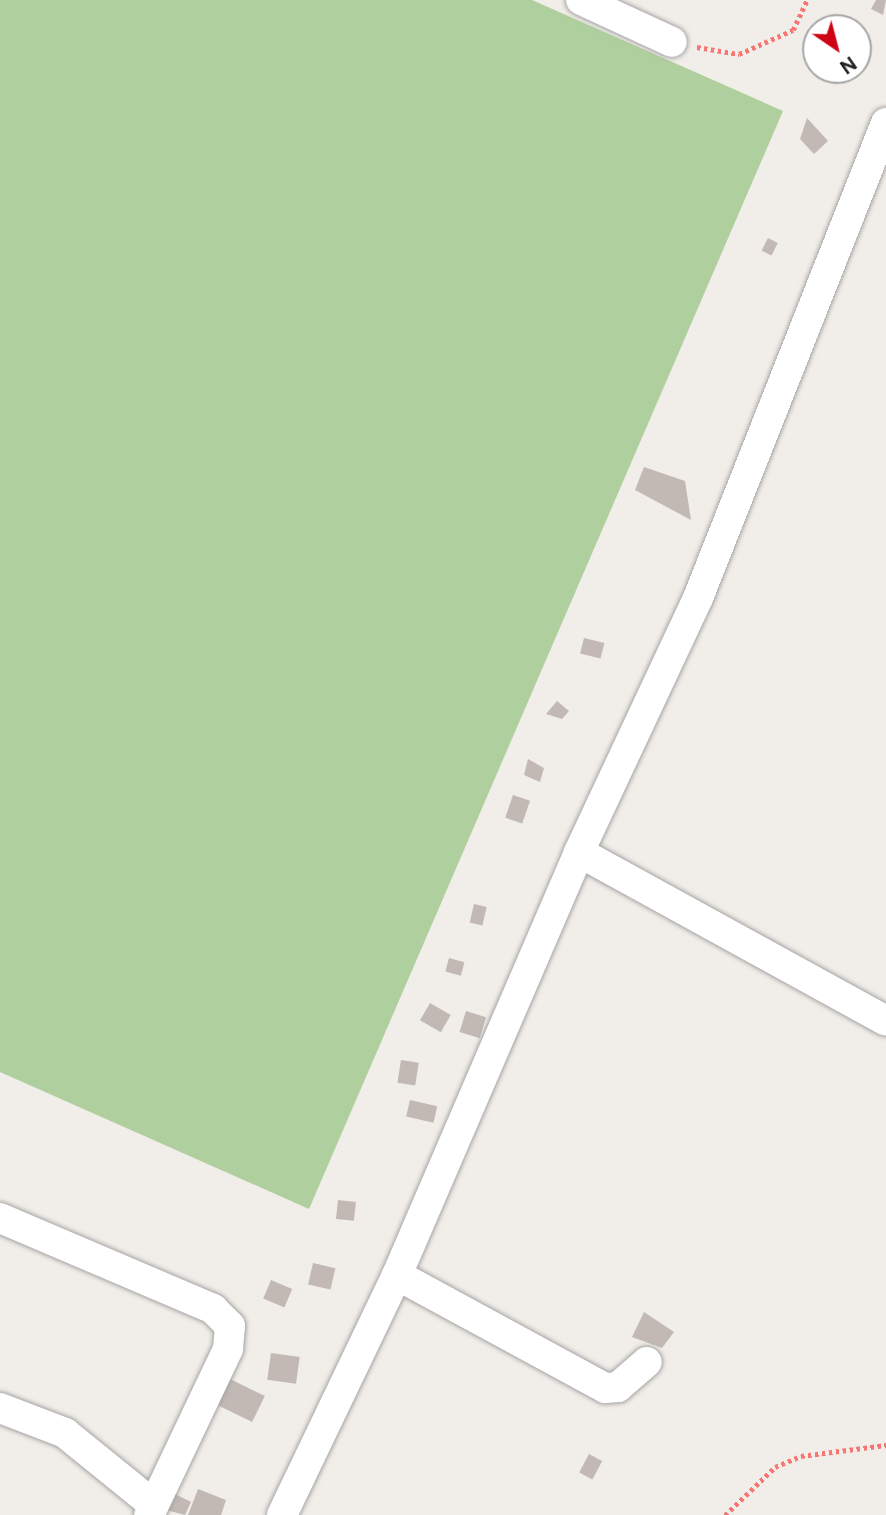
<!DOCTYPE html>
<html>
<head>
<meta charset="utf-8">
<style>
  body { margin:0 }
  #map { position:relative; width:886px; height:1515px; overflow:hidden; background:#f1ede8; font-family:Figtree,sans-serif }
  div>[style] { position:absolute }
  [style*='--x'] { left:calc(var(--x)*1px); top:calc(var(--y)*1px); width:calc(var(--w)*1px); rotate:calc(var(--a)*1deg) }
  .forest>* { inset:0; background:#b0cf9e }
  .building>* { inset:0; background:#c2b9b4; transform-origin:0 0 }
  .path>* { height:4.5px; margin-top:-2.25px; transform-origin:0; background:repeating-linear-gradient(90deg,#f77673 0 3.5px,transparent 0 7px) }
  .roads { filter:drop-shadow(0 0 2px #a5a5a5) drop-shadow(0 0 2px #a5a5a5) }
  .minor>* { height:30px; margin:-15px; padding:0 15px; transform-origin:15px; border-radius:15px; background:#fff }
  span { translate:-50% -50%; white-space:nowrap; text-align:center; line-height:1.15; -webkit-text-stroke:7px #fff; paint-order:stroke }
  .north { position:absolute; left:802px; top:14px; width:70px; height:70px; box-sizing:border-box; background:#fff; border:2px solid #a6a6a6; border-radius:50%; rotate:145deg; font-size:19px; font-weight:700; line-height:28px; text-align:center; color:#212121 }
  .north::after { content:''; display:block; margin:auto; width:24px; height:32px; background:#cd0414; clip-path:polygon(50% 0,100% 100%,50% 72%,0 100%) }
</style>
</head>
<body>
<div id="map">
  <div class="forest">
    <div style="clip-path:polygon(0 0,532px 0,783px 111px,309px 1209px,0 1072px)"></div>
  </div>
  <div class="building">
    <div style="clip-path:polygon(876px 0,886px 0,883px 15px,871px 9px)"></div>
    <div style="clip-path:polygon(807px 118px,828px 141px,814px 154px,800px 139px)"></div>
    <div style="left:768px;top:238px;width:11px;height:14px;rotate:27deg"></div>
    <div style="clip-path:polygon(644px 467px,685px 481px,691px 520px,635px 490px)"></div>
    <div style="left:584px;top:638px;width:21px;height:16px;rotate:14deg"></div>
    <div style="clip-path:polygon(557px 701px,569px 711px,562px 719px,546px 714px)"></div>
    <div style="clip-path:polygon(528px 759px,544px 768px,540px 782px,524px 775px)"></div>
    <div style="left:513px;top:795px;width:18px;height:24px;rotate:19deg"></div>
    <div style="left:474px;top:904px;width:13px;height:19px;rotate:13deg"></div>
    <div style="left:449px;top:958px;width:16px;height:14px;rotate:15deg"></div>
    <div style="left:430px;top:1003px;width:24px;height:20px;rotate:30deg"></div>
    <div style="left:466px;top:1011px;width:21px;height:22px;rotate:17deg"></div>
    <div style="left:401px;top:1060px;width:18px;height:23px;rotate:9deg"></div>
    <div style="left:410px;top:1100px;width:28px;height:17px;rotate:13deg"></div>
    <div style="left:338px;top:1200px;width:18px;height:19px;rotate:6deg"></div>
    <div style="left:313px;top:1263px;width:23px;height:22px;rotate:13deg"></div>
    <div style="left:271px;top:1280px;width:23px;height:20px;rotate:23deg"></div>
    <div style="clip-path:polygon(644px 1312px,674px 1332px,662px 1348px,632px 1337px)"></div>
    <div style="left:271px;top:1353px;width:29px;height:27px;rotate:8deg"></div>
    <div style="left:228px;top:1378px;width:41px;height:29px;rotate:26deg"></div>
    <div style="left:589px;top:1454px;width:15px;height:21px;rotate:28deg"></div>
    <div style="clip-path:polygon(198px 1489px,226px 1500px,221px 1515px,188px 1515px)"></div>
    <div style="clip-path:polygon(173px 1493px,191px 1502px,185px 1515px,166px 1510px)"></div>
  </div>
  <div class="path">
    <div style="--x:697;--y:47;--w:43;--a:9.5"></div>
    <div style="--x:739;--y:54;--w:59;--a:-24"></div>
    <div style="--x:793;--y:30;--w:33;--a:-65"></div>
    <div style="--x:725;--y:1515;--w:69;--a:-43.8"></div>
    <div style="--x:775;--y:1467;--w:28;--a:-23"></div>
    <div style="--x:801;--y:1456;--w:86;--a:-7.4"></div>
  </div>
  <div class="roads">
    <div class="minor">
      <div style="--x:581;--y:0;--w:100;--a:24.8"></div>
      <div style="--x:579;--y:852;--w:350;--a:28.8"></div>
      <div style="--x:0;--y:1218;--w:232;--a:23.1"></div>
      <div style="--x:213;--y:1309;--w:24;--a:45"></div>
      <div style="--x:230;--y:1326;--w:23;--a:95"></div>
      <div style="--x:228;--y:1349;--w:184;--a:115.4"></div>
      <div style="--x:397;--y:1275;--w:237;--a:28.5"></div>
      <div style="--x:605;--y:1388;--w:13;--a:-4"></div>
      <div style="--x:618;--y:1387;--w:38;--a:-41"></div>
      <div style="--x:0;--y:1408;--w:70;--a:21"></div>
      <div style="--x:65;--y:1433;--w:114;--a:39"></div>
      <div style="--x:282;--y:1515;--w:266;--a:-64.4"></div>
      <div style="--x:397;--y:1275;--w:460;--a:-66.7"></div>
      <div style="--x:579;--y:852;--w:280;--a:-64.9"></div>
      <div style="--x:698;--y:598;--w:511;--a:-68.41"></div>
    </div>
  </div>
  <div class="north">N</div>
</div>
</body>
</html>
